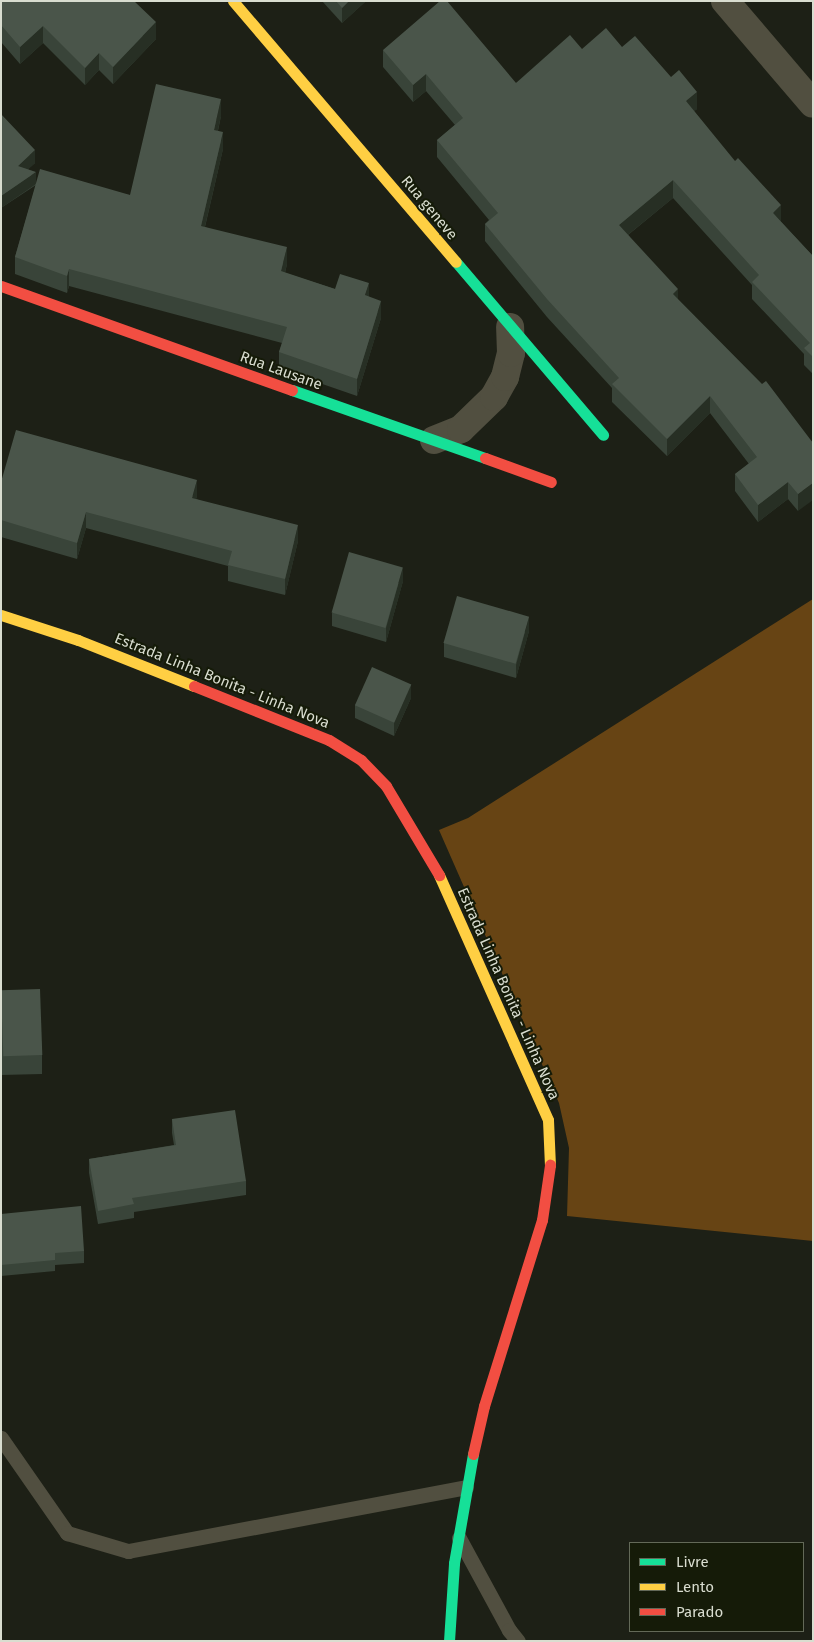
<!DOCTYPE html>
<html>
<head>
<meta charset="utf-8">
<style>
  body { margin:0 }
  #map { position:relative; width:814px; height:1642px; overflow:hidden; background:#1d2016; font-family:"Fira Sans",sans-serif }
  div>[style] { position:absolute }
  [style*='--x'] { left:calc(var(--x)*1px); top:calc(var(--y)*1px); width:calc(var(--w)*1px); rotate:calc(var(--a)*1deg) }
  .forest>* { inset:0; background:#674414 }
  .lane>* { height:15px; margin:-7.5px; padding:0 7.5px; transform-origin:7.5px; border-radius:7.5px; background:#514f40 }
  .street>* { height:28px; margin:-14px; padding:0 14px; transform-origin:14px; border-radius:14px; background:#514f40 }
  .fast>* { height:11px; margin:-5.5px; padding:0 5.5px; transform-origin:5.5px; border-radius:5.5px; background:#16e098 }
  .slow>* { height:11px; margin:-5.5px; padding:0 5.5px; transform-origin:5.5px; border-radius:5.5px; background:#ffcf43 }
  .jam>* { height:11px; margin:-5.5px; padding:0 5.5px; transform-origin:5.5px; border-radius:5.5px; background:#f24e42 }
  .wall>* { inset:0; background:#394439 }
  .shaded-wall>* { inset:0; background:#272f24 }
  .building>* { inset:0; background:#4a554a; transform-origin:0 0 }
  span { translate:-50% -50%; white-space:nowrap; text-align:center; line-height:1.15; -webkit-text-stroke:4px #151b08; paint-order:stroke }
  .street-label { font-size:15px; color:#d9ddd0 }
  .frame { position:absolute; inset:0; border:2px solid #d9ddd0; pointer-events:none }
  .legend { position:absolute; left:629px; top:1542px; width:175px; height:90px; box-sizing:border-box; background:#151b08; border:1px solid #636958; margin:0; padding:6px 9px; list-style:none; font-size:15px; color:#d9ddd0 }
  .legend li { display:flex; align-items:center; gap:10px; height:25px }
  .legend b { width:25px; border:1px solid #636958 }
</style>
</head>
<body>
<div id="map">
  <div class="forest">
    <div style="clip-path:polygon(813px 599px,813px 1241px,567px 1216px,569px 1148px,559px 1103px,439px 830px,468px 818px)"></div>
  </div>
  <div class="lane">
    <div style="--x:1;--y:1438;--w:116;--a:55.2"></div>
    <div style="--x:67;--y:1533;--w:64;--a:16.4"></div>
    <div style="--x:128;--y:1551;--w:344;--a:-10.7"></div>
    <div style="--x:459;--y:1538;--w:105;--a:61.5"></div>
    <div style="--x:509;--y:1630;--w:14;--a:51"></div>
  </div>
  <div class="street">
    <div style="--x:725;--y:1;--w:135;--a:49.5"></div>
    <div style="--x:434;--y:440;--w:29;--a:-22"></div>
    <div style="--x:461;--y:429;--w:46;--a:-44.1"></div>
    <div style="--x:494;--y:397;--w:23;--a:-61"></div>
    <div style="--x:505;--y:377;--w:25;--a:-76"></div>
    <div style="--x:511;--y:353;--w:26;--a:-92"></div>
  </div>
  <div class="fast">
    <div style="--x:456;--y:262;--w:227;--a:49.6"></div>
    <div style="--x:292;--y:390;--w:205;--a:19.4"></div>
    <div style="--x:449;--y:1641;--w:78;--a:-86.3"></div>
    <div style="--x:454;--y:1563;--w:111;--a:-80.1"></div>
  </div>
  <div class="slow">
    <div style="--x:233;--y:1;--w:343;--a:49.5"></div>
    <div style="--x:1;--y:615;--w:81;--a:18"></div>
    <div style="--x:78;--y:640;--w:125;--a:21.6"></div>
    <div style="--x:439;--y:875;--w:268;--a:66"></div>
    <div style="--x:548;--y:1120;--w:45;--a:87.5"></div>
  </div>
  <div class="jam">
    <div style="--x:1;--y:286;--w:309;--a:19.7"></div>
    <div style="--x:485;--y:458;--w:70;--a:20"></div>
    <div style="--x:194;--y:686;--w:145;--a:21.8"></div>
    <div style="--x:329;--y:740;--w:38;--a:32"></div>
    <div style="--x:361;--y:760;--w:36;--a:46"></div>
    <div style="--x:386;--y:786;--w:104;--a:59.2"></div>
    <div style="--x:473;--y:1454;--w:49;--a:-77.1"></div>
    <div style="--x:484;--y:1406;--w:195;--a:-72.7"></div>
    <div style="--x:542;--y:1220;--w:56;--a:-81.7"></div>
  </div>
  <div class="wall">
    <div style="clip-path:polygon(1px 1px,156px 39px,113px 84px,99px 70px,85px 85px,43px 43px,20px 64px,1px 42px)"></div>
    <div style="clip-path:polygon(322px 1px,366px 1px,342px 23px)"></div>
    <div style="clip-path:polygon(622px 47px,697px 109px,694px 111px,781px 222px,812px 255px,813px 255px,813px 374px,804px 365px,804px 354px,752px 299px,752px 285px,673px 198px,628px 235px,678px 300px,813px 443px,798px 511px,788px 499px,758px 522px,735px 491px,735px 474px,749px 464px,710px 413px,667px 456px,612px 402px,612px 388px,547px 317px,485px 241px,485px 224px,489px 220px,437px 157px,437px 140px,455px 125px,426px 91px,413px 102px,383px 67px,383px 50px,516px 83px,582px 49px)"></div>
    <div style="clip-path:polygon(1px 114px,35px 163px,28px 169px,36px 184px,130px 195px,221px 116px,218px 131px,223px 149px,205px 227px,287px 264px,285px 273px,335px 289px,369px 297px,381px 318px,357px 396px,279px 369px,279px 352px,282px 343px,69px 286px,67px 293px,15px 274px,15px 257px,36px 185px,1px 208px)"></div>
    <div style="clip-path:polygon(1px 482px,197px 496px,196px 499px,298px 541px,285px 595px,228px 581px,228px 566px,86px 528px,77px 559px,1px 537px)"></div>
    <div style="clip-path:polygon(403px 581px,386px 642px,332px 626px,332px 613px)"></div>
    <div style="clip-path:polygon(529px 631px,516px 678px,444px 657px,444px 643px)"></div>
    <div style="clip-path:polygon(411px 698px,394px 736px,355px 718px,355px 705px)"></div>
    <div style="clip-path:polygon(1px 990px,42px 1055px,42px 1074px,1px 1075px)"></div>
    <div style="clip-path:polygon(172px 1119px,246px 1181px,246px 1195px,134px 1212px,134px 1218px,98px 1224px,89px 1173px,89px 1159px,174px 1145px,172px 1133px)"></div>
    <div style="clip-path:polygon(1px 1214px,84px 1251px,84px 1263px,55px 1265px,55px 1271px,1px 1276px)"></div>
  </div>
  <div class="shaded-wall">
    <div style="clip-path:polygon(349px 1px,366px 1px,342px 23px,342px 8px)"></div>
    <div style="clip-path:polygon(156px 22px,156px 39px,113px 84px,113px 67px)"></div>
    <div style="clip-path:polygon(43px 26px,43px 43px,20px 64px,20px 47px)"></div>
    <div style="clip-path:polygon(99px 53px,99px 70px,85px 85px,85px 68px)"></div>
    <div style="clip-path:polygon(426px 74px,426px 91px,413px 102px,413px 85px)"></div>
    <div style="clip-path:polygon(697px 92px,697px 109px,686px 118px,686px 101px)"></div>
    <div style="clip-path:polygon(221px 99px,221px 116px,214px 147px,214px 130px)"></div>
    <div style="clip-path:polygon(223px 132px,223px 149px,201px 243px,201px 226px)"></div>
    <div style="clip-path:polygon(35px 150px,35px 163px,18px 179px,18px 166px)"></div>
    <div style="clip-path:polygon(36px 172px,36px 184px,1px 208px,1px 196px)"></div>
    <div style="clip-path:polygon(673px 180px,673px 198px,619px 242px,619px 225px)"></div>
    <div style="clip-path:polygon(781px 205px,781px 222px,773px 213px)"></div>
    <div style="clip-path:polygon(287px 247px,287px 264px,281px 288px,281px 271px)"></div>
    <div style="clip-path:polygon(69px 269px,69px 286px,67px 293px,67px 276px)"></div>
    <div style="clip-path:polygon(369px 283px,369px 300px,365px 295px)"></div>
    <div style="clip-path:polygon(678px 289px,678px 306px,673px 294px)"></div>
    <div style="clip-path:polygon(381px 301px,381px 318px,357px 396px,357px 379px)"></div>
    <div style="clip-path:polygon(710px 396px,710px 413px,667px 456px,667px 439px)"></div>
    <div style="clip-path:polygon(197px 480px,197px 496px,192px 515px,192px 498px)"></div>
    <div style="clip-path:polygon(788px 482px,788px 499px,758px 522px,758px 505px)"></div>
    <div style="clip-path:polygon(813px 483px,813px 500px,798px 511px,798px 494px)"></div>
    <div style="clip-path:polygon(86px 512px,86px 528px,77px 559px,77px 543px)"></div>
    <div style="clip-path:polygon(298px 525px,298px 541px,285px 595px,285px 579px)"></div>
    <div style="clip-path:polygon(403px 567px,403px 581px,386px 642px,386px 628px)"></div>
    <div style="clip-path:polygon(529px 617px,529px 631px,516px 678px,516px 665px)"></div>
    <div style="clip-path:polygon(411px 684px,411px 698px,394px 736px,394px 722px)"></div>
  </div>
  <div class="building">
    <div style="clip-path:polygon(1px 1px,134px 1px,156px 22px,113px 67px,99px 53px,85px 68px,43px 26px,20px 47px,1px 25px)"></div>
    <div style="clip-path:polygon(336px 1px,349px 1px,342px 8px)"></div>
    <div style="clip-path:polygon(440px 1px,447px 1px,516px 83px,570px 35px,582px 49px,606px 28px,622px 47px,635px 36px,671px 77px,679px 70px,697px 92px,686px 101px,735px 161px,738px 158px,781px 205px,773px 213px,812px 255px,813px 255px,813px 357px,804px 348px,810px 343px,752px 282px,759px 275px,673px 180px,619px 225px,678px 289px,673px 294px,762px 384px,766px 381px,813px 443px,813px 483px,798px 494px,788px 482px,758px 505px,735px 474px,757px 457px,710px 396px,667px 439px,612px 384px,619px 378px,547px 299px,485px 224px,498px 213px,437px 140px,463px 118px,426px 74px,413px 85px,383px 50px)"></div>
    <div style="clip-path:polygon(156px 84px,221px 99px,214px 130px,223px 132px,201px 226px,287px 247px,281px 271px,335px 289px,340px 274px,369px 283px,365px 295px,381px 301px,357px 379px,279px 352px,287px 327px,69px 269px,67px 276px,15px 257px,40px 169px,130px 195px)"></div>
    <div style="clip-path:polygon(1px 114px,35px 150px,18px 166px,36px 172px,1px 196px)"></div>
    <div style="clip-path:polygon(16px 430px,197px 480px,192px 498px,298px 525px,285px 579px,228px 565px,232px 551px,86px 512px,77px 543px,1px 520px,1px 482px)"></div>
    <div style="left:349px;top:552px;width:56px;height:63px;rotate:16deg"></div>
    <div style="left:457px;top:596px;width:75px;height:49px;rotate:16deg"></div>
    <div style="left:372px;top:667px;width:43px;height:42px;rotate:24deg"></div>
    <div style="left:40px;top:989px;width:66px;height:39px;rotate:88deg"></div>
    <div style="clip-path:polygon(235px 1110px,246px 1181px,132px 1198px,134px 1204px,98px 1211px,89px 1159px,176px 1145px,172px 1119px)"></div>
    <div style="clip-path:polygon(81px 1206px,84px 1251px,55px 1253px,55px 1260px,1px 1265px,1px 1214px)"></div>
  </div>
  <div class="street-label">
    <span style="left:429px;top:208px;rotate:50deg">Rua geneve</span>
    <span style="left:281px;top:371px;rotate:20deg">Rua Lausane</span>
    <span style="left:222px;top:681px;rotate:22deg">Estrada Linha Bonita - Linha Nova</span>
    <span style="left:508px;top:994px;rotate:66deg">Estrada Linha Bonita - Linha Nova</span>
  </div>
  <div class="frame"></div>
  <ul class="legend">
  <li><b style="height:6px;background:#16e098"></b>Livre</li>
  <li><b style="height:6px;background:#ffcf43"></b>Lento</li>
  <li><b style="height:6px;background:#f24e42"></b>Parado</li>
  </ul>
</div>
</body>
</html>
